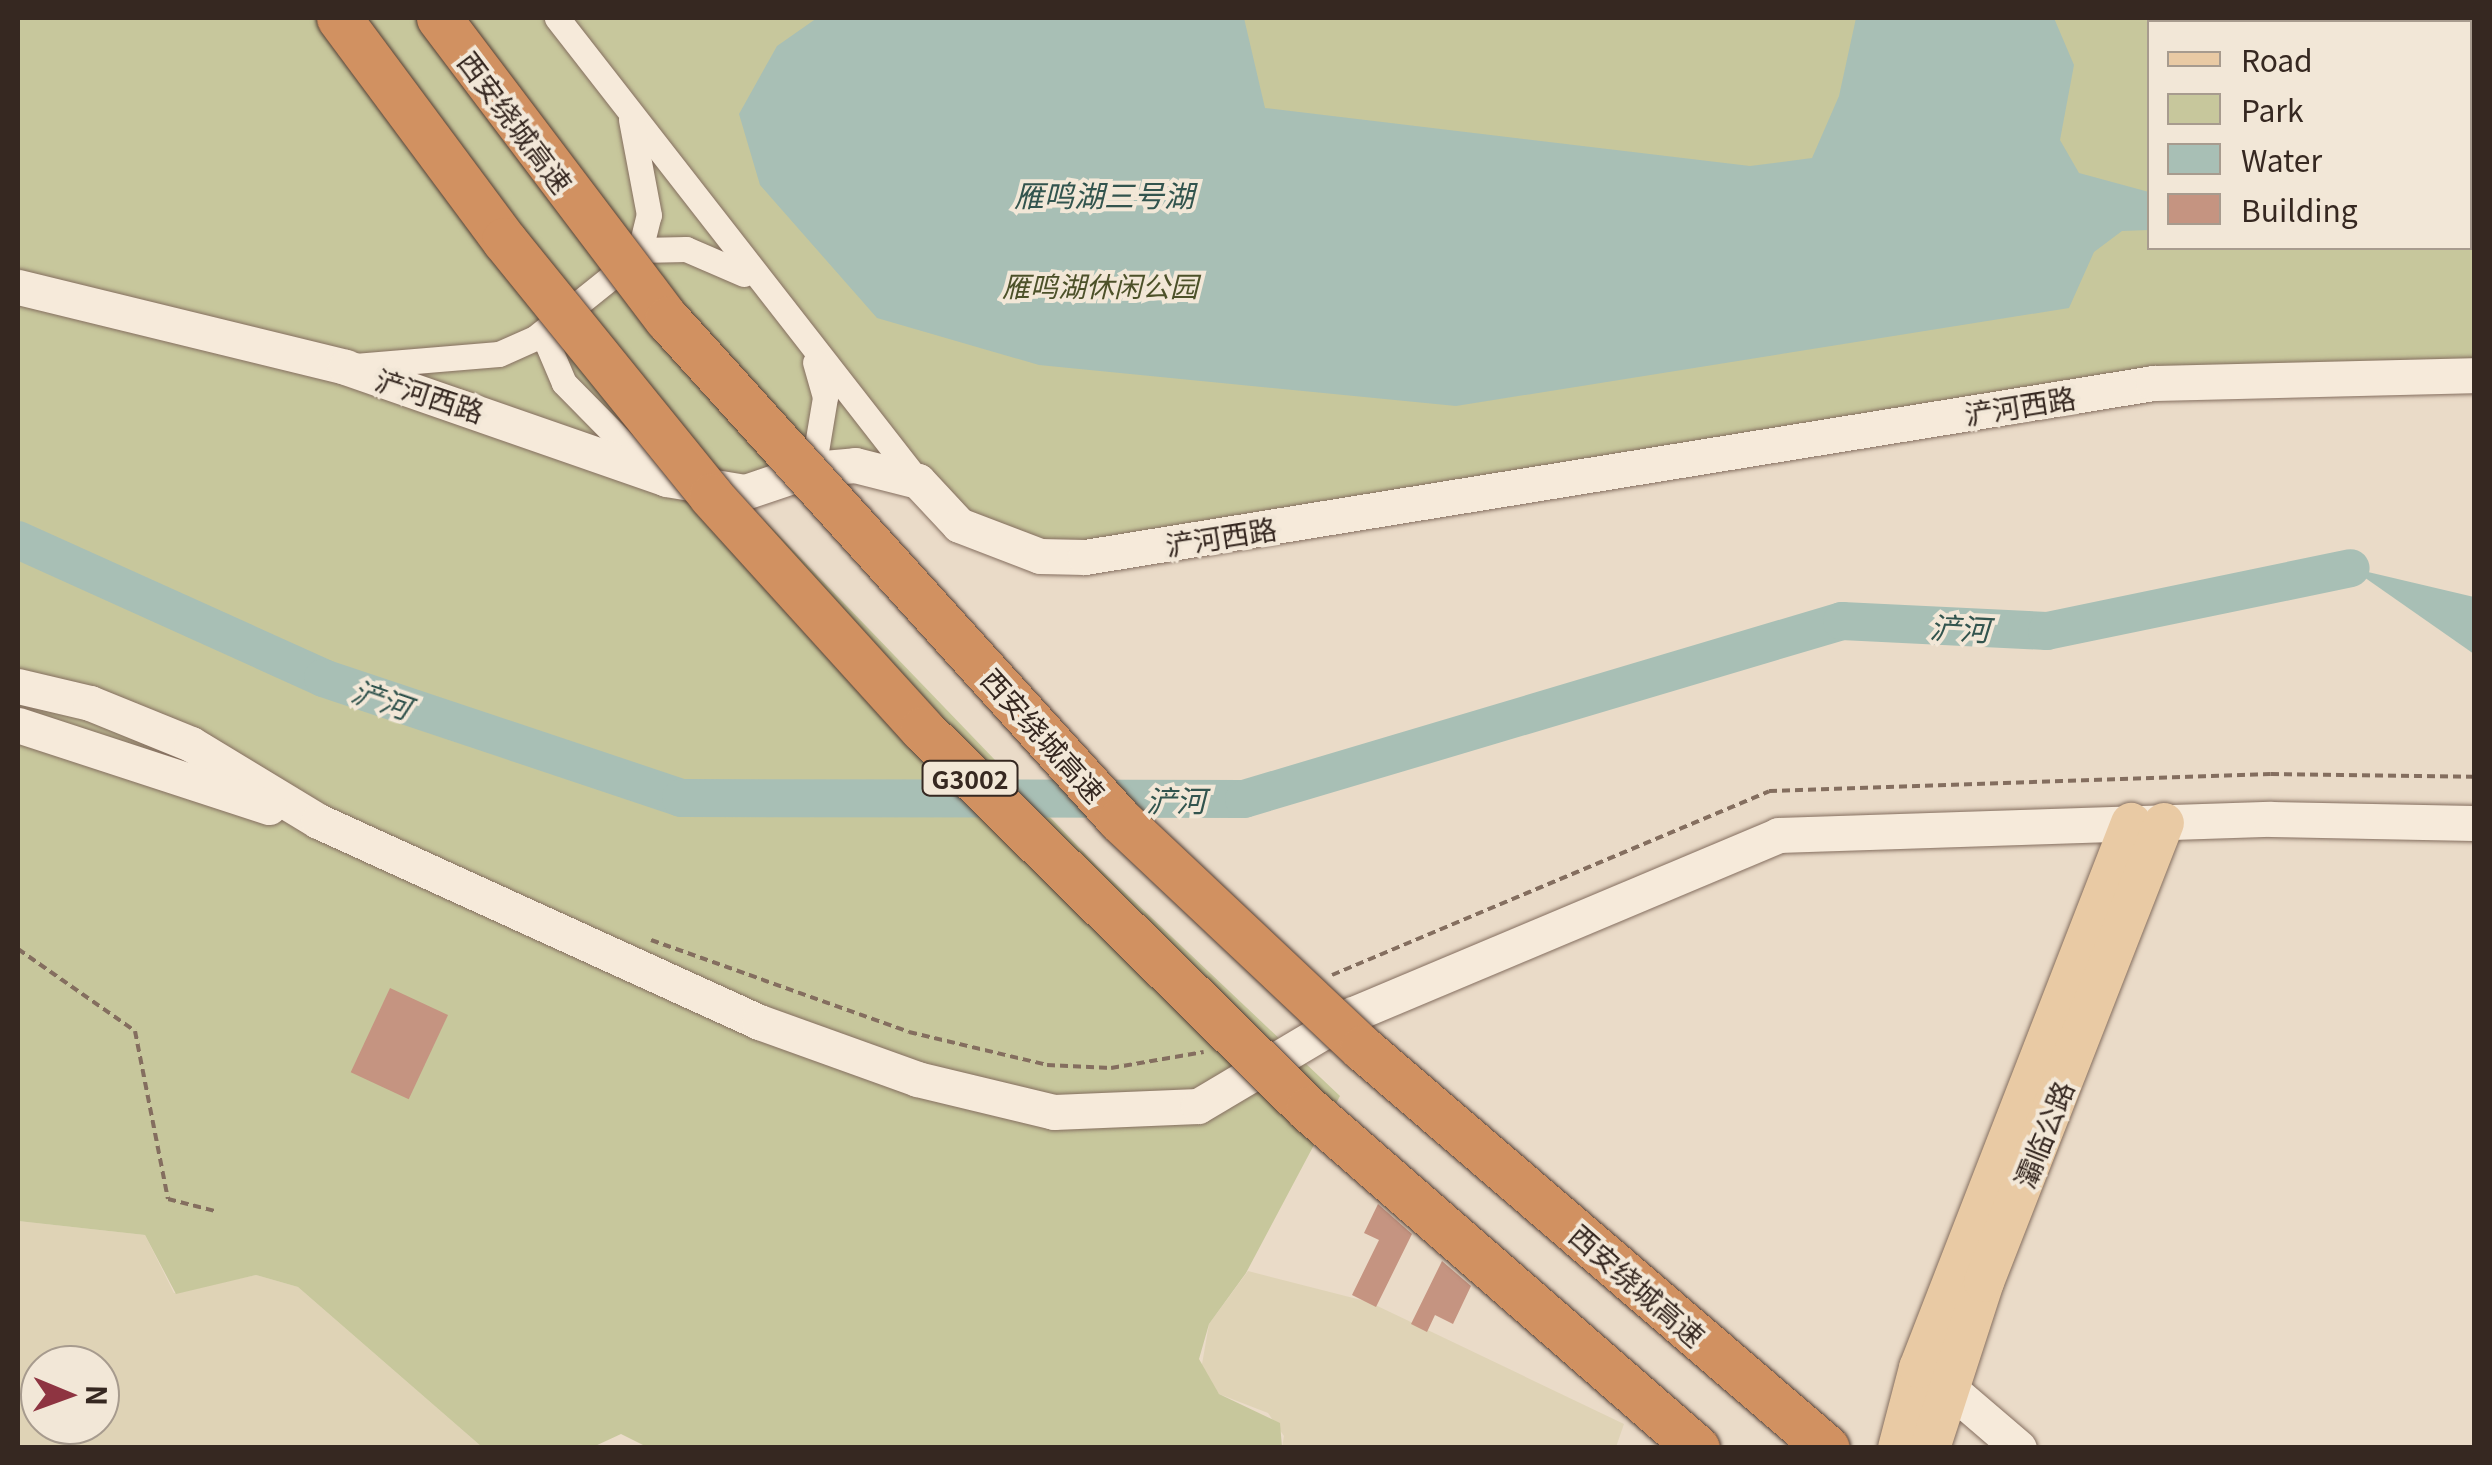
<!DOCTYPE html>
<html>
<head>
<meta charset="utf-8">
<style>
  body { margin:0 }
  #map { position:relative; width:2492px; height:1465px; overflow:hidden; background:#eadbc8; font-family:Georgia,"Noto Sans SC",serif }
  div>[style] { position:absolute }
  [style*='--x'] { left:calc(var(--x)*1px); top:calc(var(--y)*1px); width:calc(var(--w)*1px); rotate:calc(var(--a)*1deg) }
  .farmland>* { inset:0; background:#dfd3b6 }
  .green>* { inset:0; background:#c7c79c }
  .water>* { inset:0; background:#a8bfb5 }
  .river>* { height:38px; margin:-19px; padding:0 19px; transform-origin:19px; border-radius:19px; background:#a8bfb5 }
  .building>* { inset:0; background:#c59481; transform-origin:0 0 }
  .path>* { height:4px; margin-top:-2px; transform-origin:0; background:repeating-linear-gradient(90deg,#846e5f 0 8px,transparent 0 13px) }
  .roads { filter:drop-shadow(0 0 2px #846e5f) drop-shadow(0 0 2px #846e5f) }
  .street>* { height:25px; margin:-12.5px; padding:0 12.5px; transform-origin:12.5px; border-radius:12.5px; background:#f6eada }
  .secondary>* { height:35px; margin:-17.5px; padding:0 17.5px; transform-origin:17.5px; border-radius:17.5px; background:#f6eada }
  .primary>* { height:40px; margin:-20px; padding:0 20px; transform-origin:20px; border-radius:20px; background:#e9caa4 }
  .bridges { filter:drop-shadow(0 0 2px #533d32) drop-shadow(0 0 2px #533d32) }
  .highway-bridge>* { height:45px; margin:-22.5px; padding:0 22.5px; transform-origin:22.5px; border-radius:22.5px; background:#d19161 }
  span { translate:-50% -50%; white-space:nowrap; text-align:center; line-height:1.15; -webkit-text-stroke:8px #f2e7d7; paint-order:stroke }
  .shield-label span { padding:2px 8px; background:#f2e7d7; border:2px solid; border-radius:8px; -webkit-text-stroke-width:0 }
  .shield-label { font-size:25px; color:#362821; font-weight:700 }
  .street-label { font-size:28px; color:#362821 }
  .park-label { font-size:28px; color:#4c5129; font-style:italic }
  .water-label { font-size:30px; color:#32544e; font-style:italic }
  .frame { position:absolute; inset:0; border:20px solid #362821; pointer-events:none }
  .legend { position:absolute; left:2147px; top:20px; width:325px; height:230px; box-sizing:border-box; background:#f2e7d7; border:2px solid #a79b8e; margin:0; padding:12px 18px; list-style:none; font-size:30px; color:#362821 }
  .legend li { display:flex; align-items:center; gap:20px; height:50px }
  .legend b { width:50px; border:2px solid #a79b8e }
  .north { position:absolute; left:20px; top:1345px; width:100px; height:100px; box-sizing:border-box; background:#f2e7d7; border:2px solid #a79b8e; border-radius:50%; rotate:91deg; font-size:28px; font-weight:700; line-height:40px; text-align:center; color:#362821 }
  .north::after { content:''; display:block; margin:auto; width:35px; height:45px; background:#8e3441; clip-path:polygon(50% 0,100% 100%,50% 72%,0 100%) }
</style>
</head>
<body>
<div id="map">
  <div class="farmland">
    <div style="clip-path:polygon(evenodd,18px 1221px,145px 1235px,174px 1293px,256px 1275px,298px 1287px,482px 1447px,18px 1447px,18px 1221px,40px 1365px,100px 1365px,100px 1425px,40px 1425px,40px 1365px)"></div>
    <div style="clip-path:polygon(1248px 1271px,1369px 1302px,1624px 1424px,1616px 1447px,1282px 1447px,1284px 1436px,1268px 1413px,1219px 1394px,1201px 1370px,1209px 1324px)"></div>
  </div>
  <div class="green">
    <div style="clip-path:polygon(evenodd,18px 18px,2474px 18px,2474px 375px,2153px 383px,1040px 556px,918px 481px,631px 472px,765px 521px,1097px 866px,1340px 1096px,1246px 1273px,1209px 1324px,1199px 1359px,1219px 1394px,1280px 1423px,1282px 1447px,649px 1448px,621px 1434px,593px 1447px,482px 1447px,298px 1287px,256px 1275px,176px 1294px,145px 1235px,18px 1221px,18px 18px,2150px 22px,2470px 22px,2470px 248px,2150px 248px,2150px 22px)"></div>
  </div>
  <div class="water">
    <div style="clip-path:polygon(817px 18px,1244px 18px,1265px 108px,1750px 166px,1812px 158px,1839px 96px,1856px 18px,2054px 18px,2074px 65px,2060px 140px,2079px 173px,2149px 192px,2149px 230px,2122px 231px,2094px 252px,2069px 308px,1456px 406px,1039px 365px,877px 318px,760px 185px,739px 114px,777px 46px)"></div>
    <div style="clip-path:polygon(2351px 568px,2474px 597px,2474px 654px)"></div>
  </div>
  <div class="river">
    <div style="--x:18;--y:540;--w:335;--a:24.3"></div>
    <div style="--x:323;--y:678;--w:378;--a:18.5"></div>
    <div style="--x:681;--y:798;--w:563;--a:0.1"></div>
    <div style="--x:1244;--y:799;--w:624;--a:-16.58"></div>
    <div style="--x:1842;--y:621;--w:205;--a:2.8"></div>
    <div style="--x:2047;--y:631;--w:310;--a:-11.7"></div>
  </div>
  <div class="building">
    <div style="left:390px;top:988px;width:64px;height:93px;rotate:25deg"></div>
    <div style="clip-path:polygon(1378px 1204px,1412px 1234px,1376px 1307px,1352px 1295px,1379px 1240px,1364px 1233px)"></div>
    <div style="clip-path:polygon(1442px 1261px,1471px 1286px,1453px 1324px,1435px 1315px,1427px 1332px,1411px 1324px)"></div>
  </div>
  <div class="path">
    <div style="--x:651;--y:940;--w:274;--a:19.6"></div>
    <div style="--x:909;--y:1032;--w:142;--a:13.4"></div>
    <div style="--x:1047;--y:1065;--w:64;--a:2.7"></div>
    <div style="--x:1111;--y:1068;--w:94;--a:-9.8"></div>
    <div style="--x:18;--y:949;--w:143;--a:35"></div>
    <div style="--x:135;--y:1031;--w:171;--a:78.9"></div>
    <div style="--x:168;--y:1199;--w:49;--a:14.3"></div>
    <div style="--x:1332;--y:975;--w:474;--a:-22.8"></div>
    <div style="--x:1769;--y:791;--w:502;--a:-1.94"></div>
    <div style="--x:2271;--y:774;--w:203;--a:0.8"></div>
  </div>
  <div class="roads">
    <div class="street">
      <div style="--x:557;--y:18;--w:587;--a:52.06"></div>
      <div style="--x:640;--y:250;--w:46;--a:-1.2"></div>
      <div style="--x:686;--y:249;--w:63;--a:23.3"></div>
      <div style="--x:553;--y:323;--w:21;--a:107"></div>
      <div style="--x:547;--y:343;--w:43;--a:67"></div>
      <div style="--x:564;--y:383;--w:115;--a:45.4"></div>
      <div style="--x:355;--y:366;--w:144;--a:-4.8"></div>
      <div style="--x:499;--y:354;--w:39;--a:-24"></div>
      <div style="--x:535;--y:338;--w:102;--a:-38.7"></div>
      <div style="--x:615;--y:274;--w:35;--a:-44"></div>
      <div style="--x:640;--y:250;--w:36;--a:-76"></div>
      <div style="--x:649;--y:215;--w:97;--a:-100.7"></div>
      <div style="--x:813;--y:469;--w:73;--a:-80.5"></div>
      <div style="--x:825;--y:397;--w:36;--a:-106"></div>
    </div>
    <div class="secondary">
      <div style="--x:18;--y:287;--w:337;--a:13.7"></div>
      <div style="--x:345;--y:367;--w:340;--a:19.2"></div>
      <div style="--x:666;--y:479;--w:80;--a:9.3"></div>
      <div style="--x:745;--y:492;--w:72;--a:-18.7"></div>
      <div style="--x:813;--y:469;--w:42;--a:-5.4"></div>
      <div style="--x:855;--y:465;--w:65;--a:14.3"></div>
      <div style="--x:918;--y:481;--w:60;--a:47"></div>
      <div style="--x:959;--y:525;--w:87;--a:20.9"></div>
      <div style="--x:1040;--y:556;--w:45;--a:1.3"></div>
      <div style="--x:1085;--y:557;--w:1082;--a:-9.25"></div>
      <div style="--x:2153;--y:383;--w:321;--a:-1.4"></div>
      <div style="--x:18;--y:686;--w:74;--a:13.3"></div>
      <div style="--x:90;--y:703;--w:109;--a:22.1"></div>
      <div style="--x:191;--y:744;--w:149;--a:31.2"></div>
      <div style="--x:318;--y:821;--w:485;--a:24.5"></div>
      <div style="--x:759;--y:1022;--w:168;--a:19.8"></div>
      <div style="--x:917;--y:1079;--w:141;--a:13.5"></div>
      <div style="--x:1054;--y:1112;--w:144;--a:-2.4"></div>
      <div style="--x:1198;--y:1106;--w:180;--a:-30.7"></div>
      <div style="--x:1353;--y:1014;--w:461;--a:-22.8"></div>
      <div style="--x:1778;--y:835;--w:493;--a:-1.9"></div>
      <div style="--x:2271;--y:819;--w:203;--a:1.1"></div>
      <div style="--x:18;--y:725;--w:264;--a:18.1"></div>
      <div style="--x:1949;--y:1388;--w:92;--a:40.6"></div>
    </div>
    <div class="primary">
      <div style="--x:1898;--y:1448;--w:83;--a:-75.3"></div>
      <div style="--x:1919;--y:1368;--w:585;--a:-68.74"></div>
      <div style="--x:1930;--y:1448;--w:175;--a:-72"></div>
      <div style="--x:1984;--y:1282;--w:493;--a:-68.6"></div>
    </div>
  </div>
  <div class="bridges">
    <div class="highway-bridge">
      <div style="--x:339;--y:18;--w:277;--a:53.4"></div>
      <div style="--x:504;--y:240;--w:329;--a:51"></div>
      <div style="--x:711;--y:496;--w:314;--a:47.8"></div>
      <div style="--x:922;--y:729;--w:542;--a:44.55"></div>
      <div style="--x:1308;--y:1109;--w:516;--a:41.07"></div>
      <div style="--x:439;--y:18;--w:378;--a:52.9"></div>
      <div style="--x:667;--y:319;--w:675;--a:47.88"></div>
      <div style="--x:1120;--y:820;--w:332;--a:43.3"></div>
      <div style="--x:1362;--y:1048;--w:613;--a:40.7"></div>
    </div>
  </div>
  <div class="shield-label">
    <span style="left:970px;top:778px">G3002</span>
  </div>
  <div class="street-label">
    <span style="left:516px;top:122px;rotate:53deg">西安绕城高速</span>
    <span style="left:430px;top:395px;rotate:18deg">浐河西路</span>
    <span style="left:2020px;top:405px;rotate:-9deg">浐河西路</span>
    <span style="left:1221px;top:536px;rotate:-9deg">浐河西路</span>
    <span style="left:1044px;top:735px;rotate:48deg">西安绕城高速</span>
    <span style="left:2043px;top:1134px;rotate:-68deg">灞临公路</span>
    <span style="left:1638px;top:1285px;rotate:41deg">西安绕城高速</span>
  </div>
  <div class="park-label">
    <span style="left:1100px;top:285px">雁鸣湖休闲公园</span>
  </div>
  <div class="water-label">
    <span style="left:1104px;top:194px">雁鸣湖三号湖</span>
    <span style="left:1960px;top:627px;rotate:3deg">浐河</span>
    <span style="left:382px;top:698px;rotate:19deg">浐河</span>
    <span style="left:1176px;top:799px">浐河</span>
  </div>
  <div class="frame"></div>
  <ul class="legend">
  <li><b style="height:12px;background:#e9caa4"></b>Road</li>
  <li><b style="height:28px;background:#c7c79c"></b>Park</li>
  <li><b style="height:28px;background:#a8bfb5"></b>Water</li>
  <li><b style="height:28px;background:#c59481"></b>Building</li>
  </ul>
  <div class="north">N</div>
</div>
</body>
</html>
